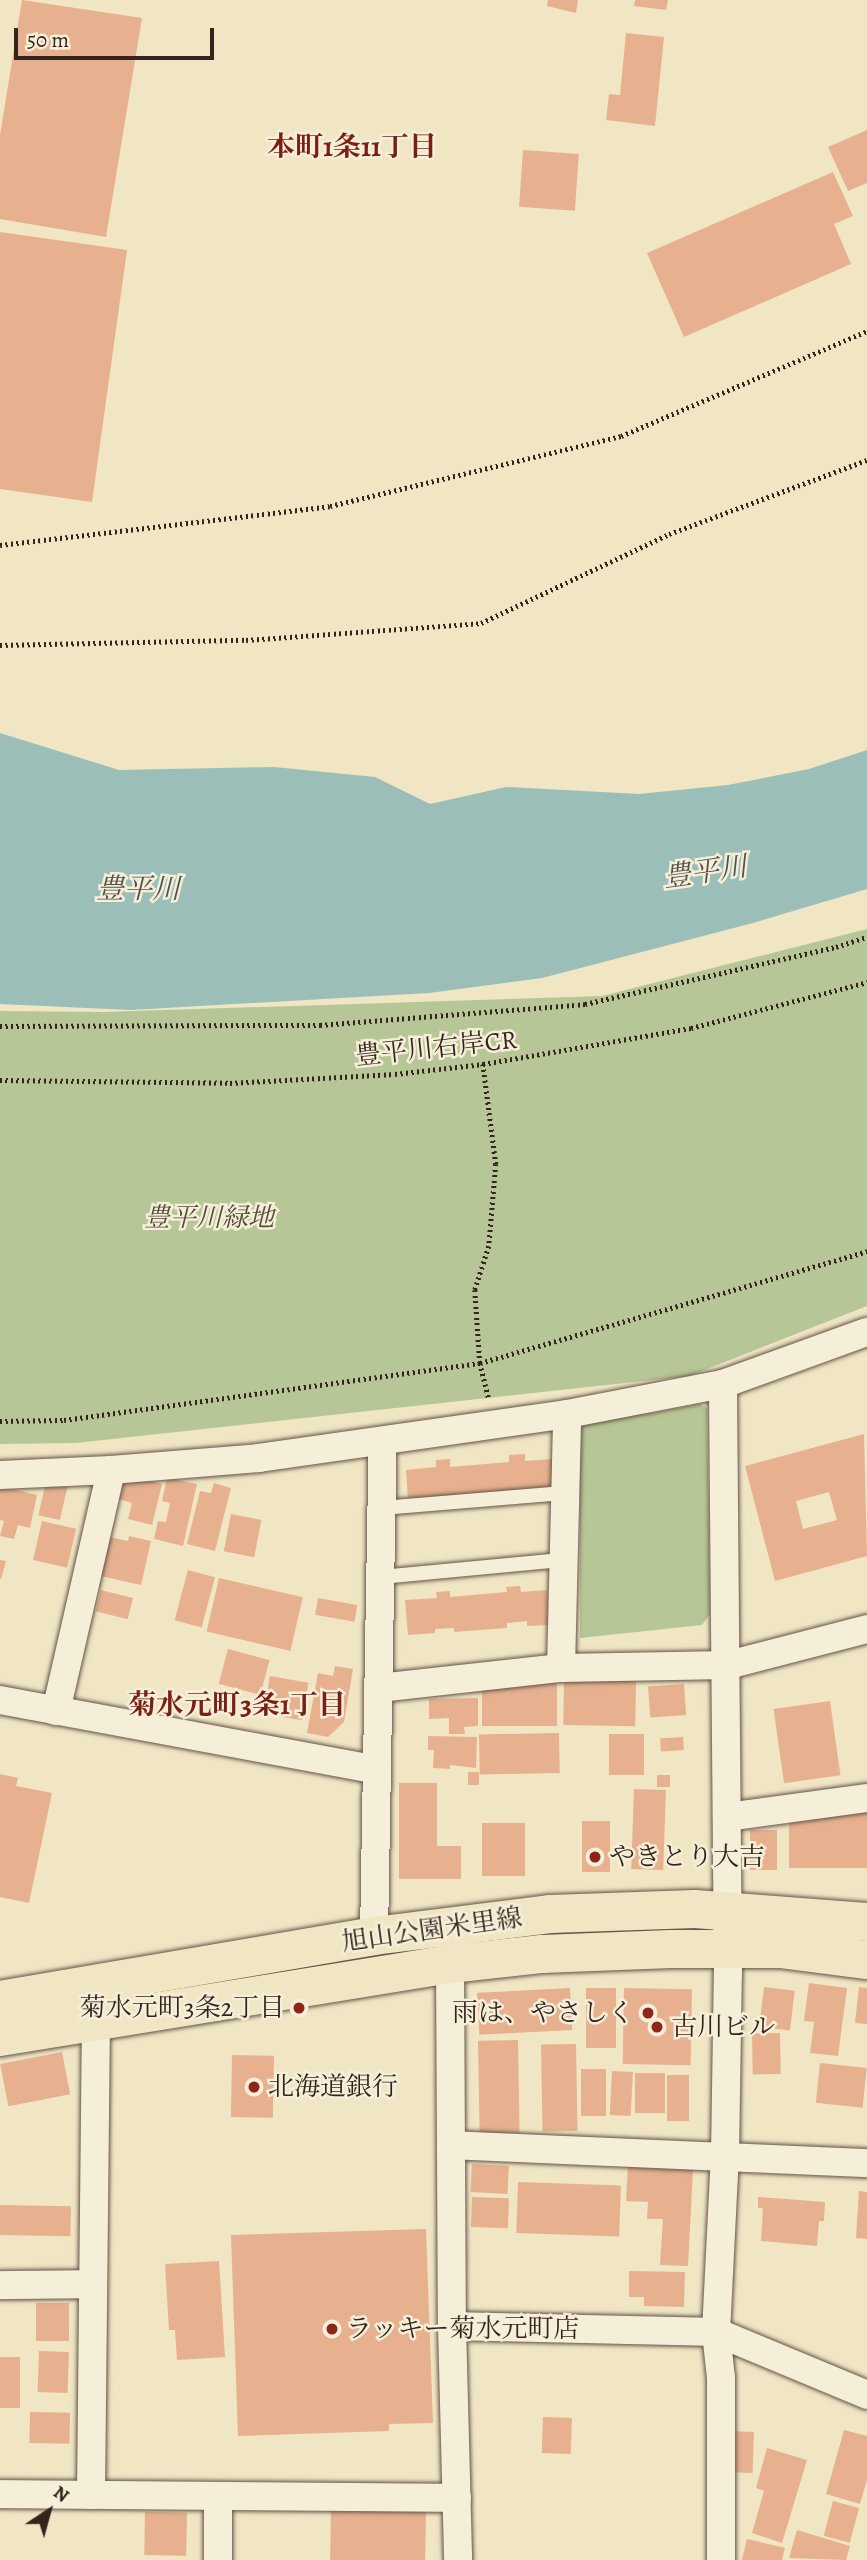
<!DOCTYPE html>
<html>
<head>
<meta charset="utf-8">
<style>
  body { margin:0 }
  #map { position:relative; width:867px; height:2560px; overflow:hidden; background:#f0e6c4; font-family:Alegreya,"Noto Serif JP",serif }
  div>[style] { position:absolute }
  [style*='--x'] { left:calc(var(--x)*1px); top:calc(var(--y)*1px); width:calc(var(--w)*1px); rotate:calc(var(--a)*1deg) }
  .green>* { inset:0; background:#b7c696 }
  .water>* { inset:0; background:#9bbeb9 }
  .building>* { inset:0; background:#e7b18f; transform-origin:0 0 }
  .path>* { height:4.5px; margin-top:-2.25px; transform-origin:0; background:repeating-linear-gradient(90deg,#35241e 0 2px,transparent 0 5.5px) }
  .roads { filter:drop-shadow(0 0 2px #645448) drop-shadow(0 0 2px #645448) }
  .lane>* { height:14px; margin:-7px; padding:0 7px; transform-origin:7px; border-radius:7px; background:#f5efd9 }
  .street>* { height:28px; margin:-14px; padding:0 14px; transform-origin:14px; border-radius:14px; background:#f5efd9 }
  .primary>* { height:38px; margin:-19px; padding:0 19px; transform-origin:19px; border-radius:19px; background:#f0e6c4 }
  .dots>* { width:19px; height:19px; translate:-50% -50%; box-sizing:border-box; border:4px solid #f5efd9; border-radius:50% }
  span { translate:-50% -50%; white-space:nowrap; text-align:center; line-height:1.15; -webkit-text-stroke:5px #f5efd9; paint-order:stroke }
  .street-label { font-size:26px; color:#35241e }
  .park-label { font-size:26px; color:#564c3c; font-style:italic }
  .poi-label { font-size:26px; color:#35241e }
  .left { translate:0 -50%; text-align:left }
  .right { translate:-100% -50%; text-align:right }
  .neighbourhood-label { font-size:28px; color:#7a1f14; font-weight:700 }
  .water-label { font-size:28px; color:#54524c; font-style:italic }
  .north { position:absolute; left:14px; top:2476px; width:70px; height:70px; -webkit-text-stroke:5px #f5efd9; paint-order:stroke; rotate:36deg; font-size:19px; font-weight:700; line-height:28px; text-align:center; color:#35241e }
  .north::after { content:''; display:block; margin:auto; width:24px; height:32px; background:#35241e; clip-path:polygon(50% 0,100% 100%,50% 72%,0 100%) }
  .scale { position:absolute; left:14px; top:28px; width:200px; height:32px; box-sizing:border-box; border:4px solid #35241e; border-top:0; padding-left:9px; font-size:21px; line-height:24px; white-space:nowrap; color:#35241e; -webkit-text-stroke:5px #f5efd9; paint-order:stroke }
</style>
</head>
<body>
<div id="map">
  <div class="green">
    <div style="clip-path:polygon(867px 929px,867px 1306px,689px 1376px,76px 1443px,0 1444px,0 1011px,104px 1012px,602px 996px)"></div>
    <div style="clip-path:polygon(699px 1404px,707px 1408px,710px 1614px,702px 1625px,580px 1638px,580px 1418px,654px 1413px)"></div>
  </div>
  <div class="water">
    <div style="clip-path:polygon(0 733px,119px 770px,274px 767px,375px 777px,430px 804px,506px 787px,639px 794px,728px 785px,809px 769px,867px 750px,867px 889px,753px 923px,542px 978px,429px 993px,131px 1010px,0 1004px)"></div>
  </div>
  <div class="building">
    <div style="clip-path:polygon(22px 0,142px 18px,106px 237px,0 219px,0 135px)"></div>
    <div style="clip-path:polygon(548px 0,578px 0,576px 13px,547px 6px)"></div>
    <div style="clip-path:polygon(635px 0,668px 0,666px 10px,634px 6px)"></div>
    <div style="clip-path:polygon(626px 33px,664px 37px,655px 126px,606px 120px,609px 94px,620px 95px)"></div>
    <div style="clip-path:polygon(867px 130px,867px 183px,848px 191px,828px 147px)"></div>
    <div style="left:523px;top:150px;width:56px;height:57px;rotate:4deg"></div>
    <div style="clip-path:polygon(833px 172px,853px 216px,834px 224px,851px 264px,684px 337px,647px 253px)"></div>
    <div style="clip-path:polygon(0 232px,127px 250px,92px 502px,0 489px)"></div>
    <div style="clip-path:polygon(evenodd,864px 1434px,867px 1556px,775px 1581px,745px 1466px,864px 1434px,829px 1492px,837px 1520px,803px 1529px,796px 1501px,829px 1492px)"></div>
    <div style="clip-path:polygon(525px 1454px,525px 1461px,552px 1459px,554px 1489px,408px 1500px,406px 1470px,436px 1467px,436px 1460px,450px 1459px,450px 1467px,509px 1462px,509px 1455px)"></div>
    <div style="clip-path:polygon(122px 1474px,162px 1484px,152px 1525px,128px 1519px,132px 1503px,116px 1498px)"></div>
    <div style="clip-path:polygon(167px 1478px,197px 1484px,183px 1546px,154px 1539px,158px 1521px,166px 1522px,170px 1503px,162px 1501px)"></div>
    <div style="left:46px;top:1482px;width:22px;height:34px;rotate:13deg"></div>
    <div style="clip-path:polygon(214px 1483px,231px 1488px,215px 1551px,187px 1544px,200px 1491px,211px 1493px)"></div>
    <div style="clip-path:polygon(0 1486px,37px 1495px,30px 1528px,18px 1525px,14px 1539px,0 1536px,4px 1521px,0 1520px)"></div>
    <div style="left:231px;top:1514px;width:31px;height:38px;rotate:11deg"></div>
    <div style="left:42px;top:1521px;width:35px;height:40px;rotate:13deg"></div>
    <div style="clip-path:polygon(105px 1536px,128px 1541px,129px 1536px,151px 1541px,141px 1585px,96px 1575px)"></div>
    <div style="clip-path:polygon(0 1560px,6px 1561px,1px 1579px,0 1579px)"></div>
    <div style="left:188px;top:1570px;width:28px;height:52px;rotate:15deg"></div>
    <div style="left:219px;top:1578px;width:86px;height:55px;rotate:13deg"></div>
    <div style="clip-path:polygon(520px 1586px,521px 1592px,547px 1590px,550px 1625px,527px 1626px,527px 1621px,507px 1623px,507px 1628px,454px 1632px,454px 1628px,435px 1629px,435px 1633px,408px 1635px,405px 1600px,437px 1598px,436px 1592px,450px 1591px,450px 1597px,507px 1592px,506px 1587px)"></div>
    <div style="left:101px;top:1590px;width:33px;height:22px;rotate:14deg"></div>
    <div style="left:318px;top:1598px;width:40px;height:17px;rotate:10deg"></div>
    <div style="left:228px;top:1649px;width:43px;height:36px;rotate:15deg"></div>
    <div style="clip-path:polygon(335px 1666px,353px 1669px,344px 1722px,328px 1737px,307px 1733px,318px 1673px,333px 1676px)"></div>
    <div style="left:270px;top:1676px;width:39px;height:38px;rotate:10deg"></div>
    <div style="left:564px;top:1680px;width:72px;height:45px;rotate:1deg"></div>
    <div style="left:482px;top:1682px;width:75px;height:44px"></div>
    <div style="left:684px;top:1684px;width:31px;height:36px;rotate:86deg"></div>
    <div style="clip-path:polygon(478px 1698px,478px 1726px,464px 1727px,465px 1734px,449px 1734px,449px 1718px,429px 1719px,429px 1699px)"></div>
    <div style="left:830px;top:1701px;width:75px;height:57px;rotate:82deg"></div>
    <div style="left:559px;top:1733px;width:40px;height:80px;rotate:89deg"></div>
    <div style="left:609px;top:1734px;width:35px;height:41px"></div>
    <div style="clip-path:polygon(428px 1736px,477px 1737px,476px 1768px,450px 1765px,450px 1769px,433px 1768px,434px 1750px,428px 1750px)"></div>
    <div style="left:683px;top:1737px;width:13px;height:23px;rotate:86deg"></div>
    <div style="left:468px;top:1772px;width:11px;height:13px"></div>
    <div style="clip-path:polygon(0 1774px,18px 1778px,16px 1786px,52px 1793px,29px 1903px,0 1897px)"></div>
    <div style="left:657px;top:1775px;width:13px;height:12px"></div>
    <div style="clip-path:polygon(399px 1783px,437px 1783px,437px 1846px,461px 1846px,461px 1879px,399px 1879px)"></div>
    <div style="left:634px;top:1789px;width:32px;height:80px;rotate:2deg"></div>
    <div style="left:867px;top:1811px;width:57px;height:78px;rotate:90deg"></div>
    <div style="left:582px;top:1821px;width:28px;height:51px"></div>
    <div style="left:482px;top:1823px;width:43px;height:53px"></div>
    <div style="left:750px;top:1830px;width:27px;height:40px"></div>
    <div style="clip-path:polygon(809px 1983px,847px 1988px,838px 2056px,810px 2053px,814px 2022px,804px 2021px)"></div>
    <div style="left:764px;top:1987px;width:31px;height:40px;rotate:7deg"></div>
    <div style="clip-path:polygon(859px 1987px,867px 1988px,867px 2024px,855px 2023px)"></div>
    <div style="left:570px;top:1988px;width:42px;height:93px;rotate:87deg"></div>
    <div style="left:586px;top:1988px;width:30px;height:60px"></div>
    <div style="left:624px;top:1988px;width:68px;height:76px;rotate:1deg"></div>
    <div style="left:780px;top:2033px;width:41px;height:28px;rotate:89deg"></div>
    <div style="left:518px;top:2040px;width:93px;height:40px;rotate:89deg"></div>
    <div style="left:576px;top:2044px;width:87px;height:35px;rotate:89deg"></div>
    <div style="left:62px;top:2052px;width:43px;height:63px;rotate:79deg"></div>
    <div style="left:232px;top:2055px;width:42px;height:62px;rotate:1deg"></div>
    <div style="left:820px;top:2063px;width:47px;height:40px;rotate:6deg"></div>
    <div style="left:581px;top:2069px;width:25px;height:47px"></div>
    <div style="left:612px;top:2071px;width:21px;height:44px;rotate:3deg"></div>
    <div style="left:635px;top:2073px;width:30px;height:40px"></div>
    <div style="left:667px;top:2075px;width:22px;height:46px"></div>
    <div style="left:472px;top:2164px;width:37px;height:28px;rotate:3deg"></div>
    <div style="clip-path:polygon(628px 2166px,693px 2170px,688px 2266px,660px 2265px,663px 2219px,647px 2219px,648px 2202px,626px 2201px)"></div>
    <div style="left:518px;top:2182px;width:103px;height:51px;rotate:2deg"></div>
    <div style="clip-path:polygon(859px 2191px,867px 2192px,867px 2239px,856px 2238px)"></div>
    <div style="left:472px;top:2197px;width:37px;height:30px;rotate:2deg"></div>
    <div style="clip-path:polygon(758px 2197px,825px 2202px,824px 2221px,819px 2221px,817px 2246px,761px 2241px,763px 2208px,758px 2208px)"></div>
    <div style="left:0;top:2205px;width:71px;height:30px;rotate:1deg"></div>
    <div style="clip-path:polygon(426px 2229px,433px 2423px,389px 2424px,389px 2431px,238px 2436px,231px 2235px)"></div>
    <div style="clip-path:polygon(219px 2261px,225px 2357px,177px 2360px,175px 2330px,169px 2330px,165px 2264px)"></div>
    <div style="clip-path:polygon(629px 2271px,685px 2272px,684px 2307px,644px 2306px,644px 2297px,629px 2297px)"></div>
    <div style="left:36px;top:2303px;width:33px;height:38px"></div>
    <div style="left:39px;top:2351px;width:30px;height:41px;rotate:2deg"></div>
    <div style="left:0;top:2357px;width:20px;height:51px"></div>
    <div style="left:30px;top:2412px;width:40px;height:31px;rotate:1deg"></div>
    <div style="left:543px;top:2417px;width:29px;height:36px;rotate:2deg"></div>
    <div style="clip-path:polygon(844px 2430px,867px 2436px,867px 2480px,860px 2504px,826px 2494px)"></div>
    <div style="left:728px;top:2431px;width:26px;height:41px;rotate:2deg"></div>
    <div style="clip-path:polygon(767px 2448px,807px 2460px,782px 2543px,752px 2533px,764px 2491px,756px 2488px)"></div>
    <div style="left:833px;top:2501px;width:27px;height:36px;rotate:15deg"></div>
    <div style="left:331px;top:2510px;width:95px;height:50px;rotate:1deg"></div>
    <div style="left:145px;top:2512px;width:42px;height:43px;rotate:1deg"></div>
    <div style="clip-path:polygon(797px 2530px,850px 2546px,846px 2560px,789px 2558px)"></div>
    <div style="clip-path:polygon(747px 2539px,785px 2548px,782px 2560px,742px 2560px)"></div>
  </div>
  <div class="path">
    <div style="--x:0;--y:545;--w:332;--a:-6.7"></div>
    <div style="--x:330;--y:506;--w:299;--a:-13.5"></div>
    <div style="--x:621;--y:436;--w:267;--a:-23.1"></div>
    <div style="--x:0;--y:645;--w:246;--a:-1.2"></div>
    <div style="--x:246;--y:640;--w:236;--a:-4.1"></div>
    <div style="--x:481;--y:623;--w:208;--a:-25.3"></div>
    <div style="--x:669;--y:534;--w:211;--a:-20.5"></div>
    <div style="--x:0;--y:1026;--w:320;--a:-0.2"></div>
    <div style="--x:320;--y:1025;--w:266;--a:-4.5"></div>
    <div style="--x:585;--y:1004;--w:257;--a:-12.8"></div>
    <div style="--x:836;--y:947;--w:33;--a:-18"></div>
    <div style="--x:483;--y:1064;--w:101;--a:82.6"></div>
    <div style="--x:496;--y:1164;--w:82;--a:94.9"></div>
    <div style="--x:489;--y:1246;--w:46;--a:107.7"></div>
    <div style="--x:475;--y:1290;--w:73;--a:86.1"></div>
    <div style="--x:480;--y:1363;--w:36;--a:76"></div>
    <div style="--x:0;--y:1080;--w:230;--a:0.7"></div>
    <div style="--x:230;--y:1083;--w:165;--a:-3.1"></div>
    <div style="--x:395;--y:1074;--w:89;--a:-6.5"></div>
    <div style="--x:483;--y:1064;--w:211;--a:-9.8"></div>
    <div style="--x:691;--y:1028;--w:182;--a:-14.6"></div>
    <div style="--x:0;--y:1421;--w:64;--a:-0.9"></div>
    <div style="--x:64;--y:1420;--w:420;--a:-7.8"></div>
    <div style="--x:480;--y:1363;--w:403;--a:-16.1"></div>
  </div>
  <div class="roads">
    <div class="lane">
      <div style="--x:382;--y:1508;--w:182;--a:-4.7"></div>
      <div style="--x:381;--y:1577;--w:181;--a:-5.4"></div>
    </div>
    <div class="street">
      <div style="--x:0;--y:1475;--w:111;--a:-2.6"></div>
      <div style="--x:111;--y:1470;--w:148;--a:-4.6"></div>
      <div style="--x:259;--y:1458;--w:311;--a:-8.1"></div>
      <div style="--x:567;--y:1414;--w:159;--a:-10.9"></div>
      <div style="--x:723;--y:1384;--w:153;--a:-19.9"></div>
      <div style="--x:561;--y:1668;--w:254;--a:-88.6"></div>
      <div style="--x:379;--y:1688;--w:183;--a:-6.3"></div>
      <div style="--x:561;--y:1668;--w:167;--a:-1"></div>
      <div style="--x:728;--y:1665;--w:144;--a:-14.5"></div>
      <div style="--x:0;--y:1700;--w:383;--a:10.5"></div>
      <div style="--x:56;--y:1711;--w:247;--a:-77.1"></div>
      <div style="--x:727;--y:1817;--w:141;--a:-7.7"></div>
      <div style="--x:374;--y:1936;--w:495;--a:-89"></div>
      <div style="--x:450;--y:1964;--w:362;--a:89.7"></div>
      <div style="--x:452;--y:2326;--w:234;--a:88.5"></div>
      <div style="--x:451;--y:2145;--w:416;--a:2.5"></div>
      <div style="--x:0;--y:2285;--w:93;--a:-0.6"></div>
      <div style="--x:452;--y:2326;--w:264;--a:1.3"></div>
      <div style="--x:716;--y:2332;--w:164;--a:22.6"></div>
      <div style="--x:0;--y:2494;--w:457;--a:0.5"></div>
      <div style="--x:91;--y:2495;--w:473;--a:-89.4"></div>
      <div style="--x:218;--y:2560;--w:64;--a:-90"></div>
      <div style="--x:721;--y:2560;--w:182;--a:-90"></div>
      <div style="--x:721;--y:2378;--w:46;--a:-96.2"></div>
      <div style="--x:716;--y:2332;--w:177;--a:-87.1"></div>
      <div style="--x:725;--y:2155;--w:181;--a:-89.1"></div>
      <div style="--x:728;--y:1974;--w:590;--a:-90.49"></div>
    </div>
    <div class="primary">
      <div style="--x:0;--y:2000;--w:379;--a:-9.7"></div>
      <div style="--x:374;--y:1936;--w:177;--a:-7.1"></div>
      <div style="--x:550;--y:1914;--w:145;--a:-2"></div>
      <div style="--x:695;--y:1909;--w:172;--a:4.3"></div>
      <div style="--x:0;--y:2037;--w:456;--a:-9.2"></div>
      <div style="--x:450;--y:1964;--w:93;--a:-6.2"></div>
      <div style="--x:542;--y:1954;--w:129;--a:-2.2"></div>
      <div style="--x:671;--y:1949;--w:109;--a:0"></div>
      <div style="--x:780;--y:1949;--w:88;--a:7.2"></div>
    </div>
  </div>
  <div class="dots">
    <div style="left:595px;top:1857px;background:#8f2418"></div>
    <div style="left:299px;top:2008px;background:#8f2418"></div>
    <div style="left:648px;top:2013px;background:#8f2418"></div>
    <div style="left:657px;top:2027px;background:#8f2418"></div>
    <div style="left:254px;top:2087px;background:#8f2418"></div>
    <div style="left:332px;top:2329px;background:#8f2418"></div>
  </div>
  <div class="street-label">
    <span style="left:436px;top:1048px;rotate:-6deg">豊平川右岸CR</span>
    <span style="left:432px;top:1930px;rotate:-8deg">旭山公園米里線</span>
  </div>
  <div class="park-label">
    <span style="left:209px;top:1218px">豊平川緑地</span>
  </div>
  <div class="poi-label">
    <span class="left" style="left:609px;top:1857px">やきとり大吉</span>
    <span class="right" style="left:285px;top:2008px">菊水元町3条2丁目</span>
    <span class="right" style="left:634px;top:2013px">雨は、やさしく</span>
    <span class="left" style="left:671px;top:2027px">古川ビル</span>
    <span class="left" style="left:268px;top:2087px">北海道銀行</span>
    <span class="left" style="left:346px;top:2329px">ラッキー菊水元町店</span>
  </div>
  <div class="neighbourhood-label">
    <span style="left:352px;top:147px">本町1条11丁目</span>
    <span style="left:237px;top:1705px">菊水元町3条1丁目</span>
  </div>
  <div class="water-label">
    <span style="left:705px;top:872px;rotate:-8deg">豊平川</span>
    <span style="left:138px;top:889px">豊平川</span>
  </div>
  <div class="north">N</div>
  <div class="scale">50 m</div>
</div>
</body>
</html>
